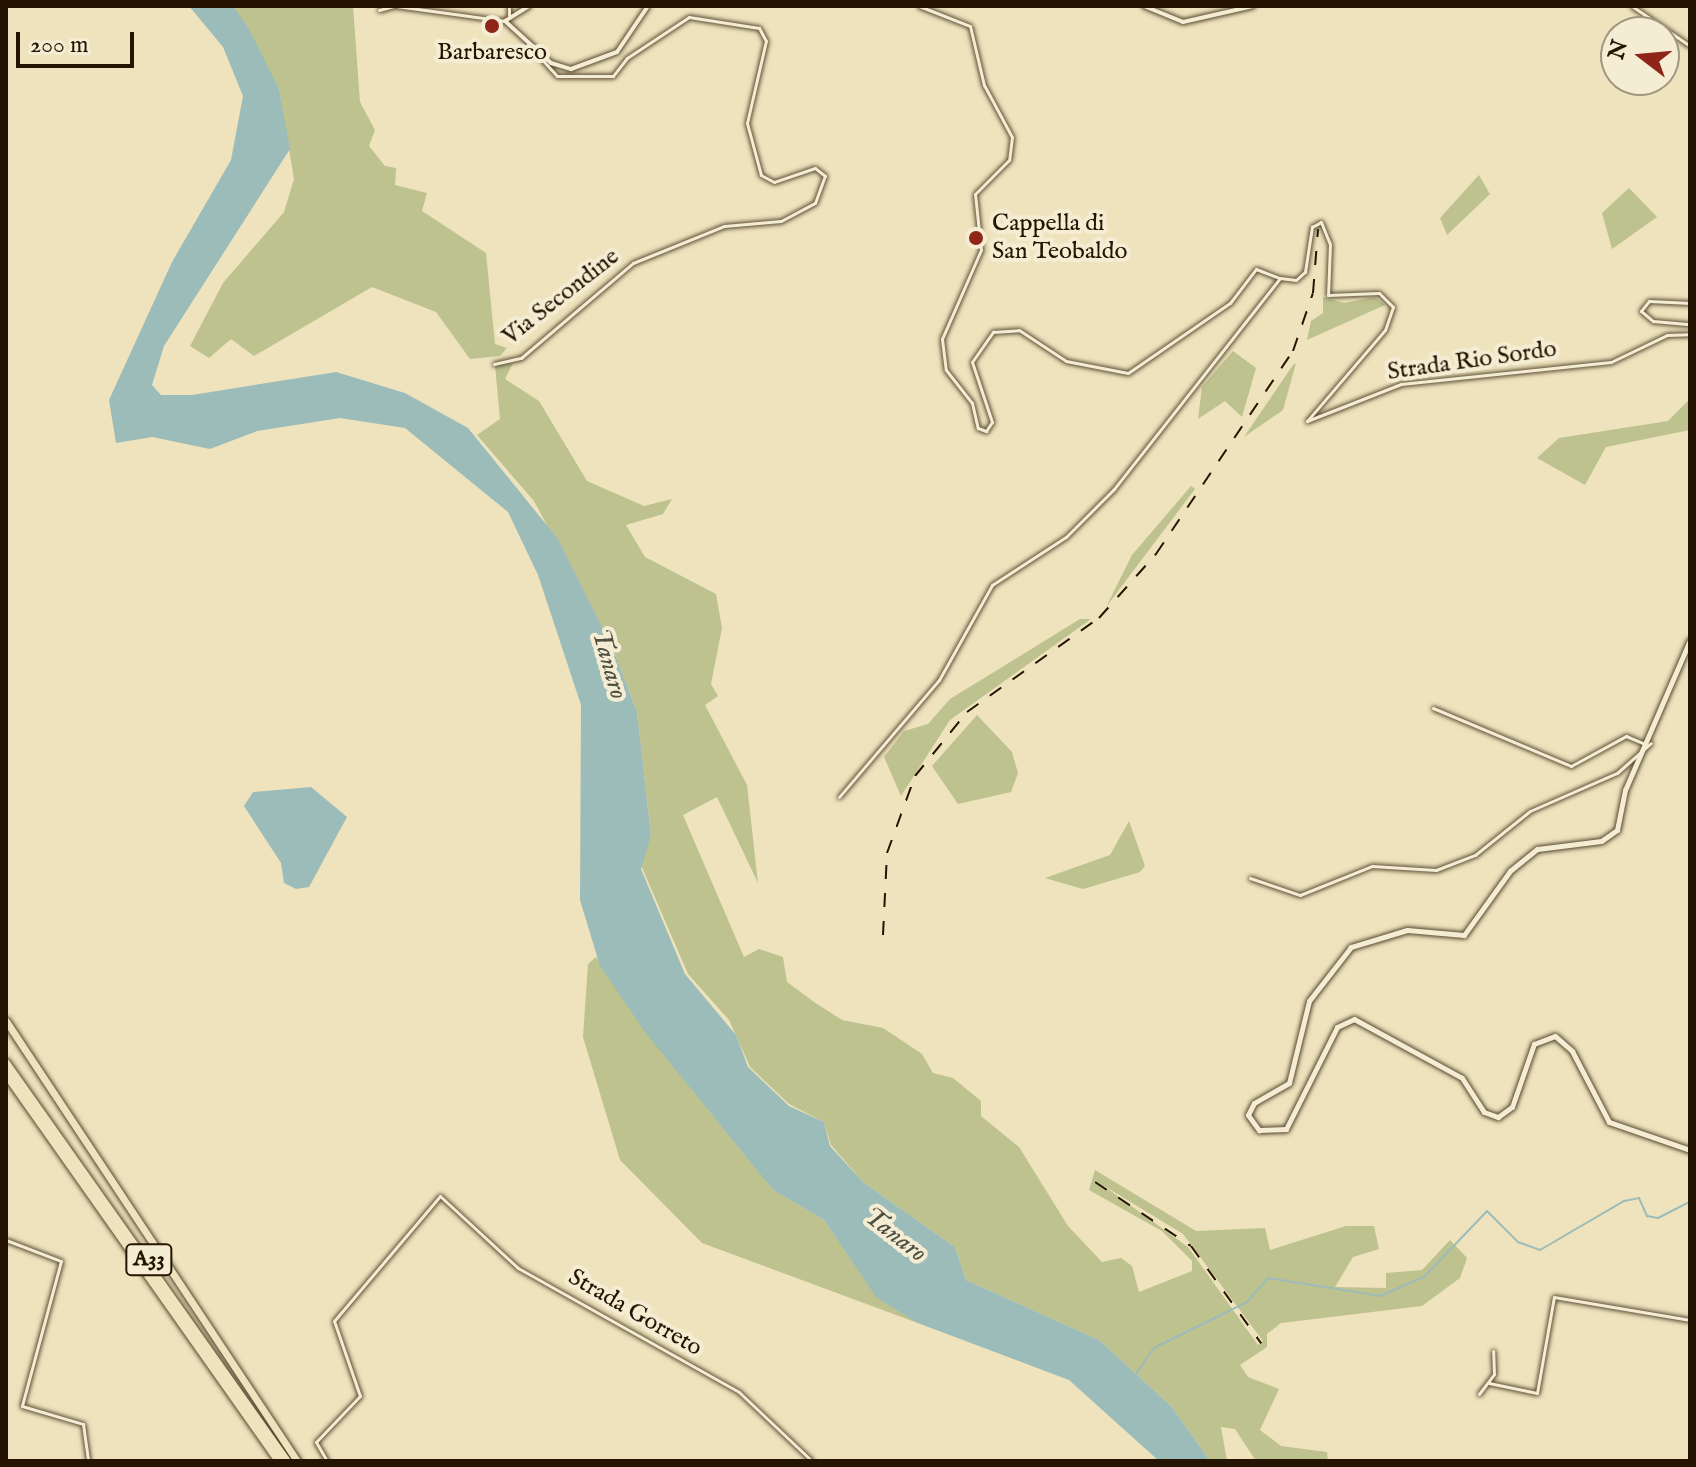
<!DOCTYPE html>
<html>
<head>
<meta charset="utf-8">
<style>
  body { margin:0 }
  #map { position:relative; width:1696px; height:1467px; overflow:hidden; background:#eee3bd; font-family:"IM FELL English",serif }
  div>[style] { position:absolute }
  [style*='--x'] { left:calc(var(--x)*1px); top:calc(var(--y)*1px); width:calc(var(--w)*1px); rotate:calc(var(--a)*1deg) }
  .green>* { inset:0; background:#bdc28e }
  .water>* { inset:0; background:#9cbcb9 }
  .stream>* { height:2px; margin:-1px; padding:0 1px; transform-origin:1px; border-radius:1px; background:#9cbcb9 }
  .roads { filter:drop-shadow(0 0 2px #574830) drop-shadow(0 0 2px #574830) }
  .minor>* { height:3px; margin:-1.5px; padding:0 1.5px; transform-origin:1.5px; border-radius:1.5px; background:#f4edd4 }
  .tertiary>* { height:4px; margin:-2px; padding:0 2px; transform-origin:2px; border-radius:2px; background:#f4edd4 }
  .secondary>* { height:5px; margin:-2.5px; padding:0 2.5px; transform-origin:2.5px; border-radius:2.5px; background:#f4edd4 }
  .trunk>* { height:7px; margin:-3.5px; padding:0 3.5px; transform-origin:3.5px; border-radius:3.5px; background:#eee3bd }
  .motorway>* { height:8px; margin:-4px; padding:0 4px; transform-origin:4px; border-radius:4px; background:#eee3bd }
  .rail>* { height:2px; margin-top:-1px; transform-origin:0; background:repeating-linear-gradient(90deg,#251401 0 14px,transparent 0 28px) }
  .dots>* { width:22px; height:22px; translate:-50% -50%; box-sizing:border-box; border:4px solid #f4edd4; border-radius:50% }
  span { translate:-50% -50%; white-space:nowrap; text-align:center; line-height:1.15; -webkit-text-stroke:8px #f4edd4; paint-order:stroke }
  .shield-label span { padding:2px 6px; background:#f4edd4; border:2px solid; border-radius:6px; -webkit-text-stroke-width:0 }
  .shield-label { font-size:22px; color:#251401; font-weight:700 }
  .poi-label { font-size:24px; color:#251401 }
  .left { translate:0 -50%; text-align:left }
  .street-label { font-size:24px; color:#251401 }
  .water-label { font-size:26px; color:#4f4f41; font-style:italic }
  .frame { position:absolute; inset:0; border:8px solid #251401; pointer-events:none }
  .north { position:absolute; left:1600px; top:16px; width:80px; height:80px; box-sizing:border-box; background:#f4edd4; border:2px solid #a19680; border-radius:50%; rotate:286deg; font-size:22px; font-weight:700; line-height:32px; text-align:center; color:#251401 }
  .north::after { content:''; display:block; margin:auto; width:28px; height:36px; background:#8f2418; clip-path:polygon(50% 0,100% 100%,50% 72%,0 100%) }
  .scale { position:absolute; left:16px; top:32px; width:118px; height:36px; box-sizing:border-box; border:4px solid #251401; border-top:0; padding-left:10px; font-size:24px; line-height:28px; white-space:nowrap; color:#251401; -webkit-text-stroke:6px #f4edd4; paint-order:stroke }
</style>
</head>
<body>
<div id="map">
  <div class="green">
    <div style="clip-path:polygon(233px 6px,353px 6px,360px 102px,375px 130px,369px 146px,385px 166px,396px 168px,395px 185px,427px 193px,422px 211px,486px 253px,495px 344px,507px 348px,500px 356px,470px 359px,436px 312px,372px 287px,254px 356px,231px 339px,209px 358px,190px 346px,223px 283px,284px 212px,294px 179px,279px 89px)"></div>
    <div style="clip-path:polygon(1479px 175px,1490px 194px,1447px 235px,1440px 218px)"></div>
    <div style="clip-path:polygon(1629px 188px,1657px 217px,1612px 249px,1602px 213px)"></div>
    <div style="clip-path:polygon(1323px 297px,1344px 303px,1375px 297px,1385px 305px,1307px 340px,1311px 321px,1323px 313px)"></div>
    <div style="clip-path:polygon(1233px 351px,1256px 368px,1242px 417px,1225px 401px,1198px 419px,1202px 387px)"></div>
    <div style="clip-path:polygon(evenodd,513px 363px,505px 379px,539px 401px,587px 481px,644px 506px,672px 499px,663px 514px,626px 525px,645px 557px,716px 594px,722px 628px,711px 684px,718px 696px,705px 705px,747px 785px,758px 883px,717px 797px,683px 815px,744px 957px,759px 949px,783px 957px,787px 982px,814px 1002px,842px 1020px,883px 1028px,922px 1054px,933px 1073px,953px 1078px,981px 1101px,981px 1116px,1019px 1147px,1068px 1226px,1102px 1262px,1121px 1258px,1132px 1266px,1139px 1292px,1192px 1271px,1192px 1261px,1162px 1231px,1089px 1190px,1095px 1170px,1196px 1231px,1265px 1228px,1270px 1250px,1346px 1226px,1374px 1226px,1379px 1249px,1353px 1257px,1335px 1287px,1386px 1288px,1386px 1273px,1422px 1270px,1450px 1240px,1467px 1258px,1460px 1278px,1422px 1306px,1281px 1323px,1267px 1334px,1267px 1347px,1240px 1365px,1248px 1377px,1279px 1389px,1260px 1430px,1281px 1446px,1327px 1452px,1328px 1461px,1256px 1461px,1235px 1429px,1221px 1427px,1227px 1461px,1210px 1461px,1172px 1407px,1099px 1340px,966px 1280px,955px 1247px,864px 1183px,831px 1145px,824px 1122px,789px 1104px,750px 1067px,729px 1020px,688px 974px,640px 863px,651px 835px,637px 712px,613px 649px,534px 501px,477px 435px,500px 419px,495px 365px,513px 363px,1101px 1184px,1183px 1234px,1263px 1341px,1258px 1345px,1188px 1247px,1101px 1184px)"></div>
    <div style="clip-path:polygon(1296px 363px,1283px 410px,1244px 437px,1293px 365px)"></div>
    <div style="clip-path:polygon(1690px 399px,1690px 430px,1606px 447px,1585px 485px,1537px 458px,1559px 438px,1668px 421px)"></div>
    <div style="clip-path:polygon(1191px 486px,1195px 489px,1106px 607px,1132px 555px)"></div>
    <div style="clip-path:polygon(1080px 619px,1091px 619px,950px 720px,901px 796px,884px 757px,904px 731px,928px 724px,950px 699px)"></div>
    <div style="clip-path:polygon(977px 715px,1012px 752px,1018px 773px,1011px 792px,958px 804px,932px 766px)"></div>
    <div style="clip-path:polygon(1129px 821px,1145px 866px,1140px 872px,1083px 889px,1045px 878px,1110px 855px)"></div>
    <div style="clip-path:polygon(596px 957px,646px 1032px,773px 1190px,824px 1220px,876px 1296px,915px 1322px,702px 1243px,620px 1160px,583px 1037px,588px 964px)"></div>
  </div>
  <div class="water">
    <div style="clip-path:polygon(189px 6px,233px 6px,249px 29px,279px 89px,290px 149px,164px 346px,152px 385px,161px 395px,192px 395px,336px 372px,405px 393px,468px 428px,558px 539px,613px 649px,637px 712px,651px 835px,641px 869px,685px 974px,736px 1035px,748px 1067px,789px 1106px,824px 1122px,830px 1146px,864px 1183px,955px 1247px,966px 1280px,1099px 1340px,1172px 1407px,1210px 1461px,1159px 1461px,1069px 1380px,915px 1322px,876px 1297px,824px 1220px,773px 1190px,645px 1032px,600px 966px,580px 900px,581px 705px,538px 575px,508px 512px,405px 428px,340px 418px,257px 431px,210px 449px,152px 437px,116px 443px,109px 400px,172px 262px,231px 160px,243px 96px,223px 47px)"></div>
    <div style="clip-path:polygon(311px 787px,347px 817px,309px 887px,296px 889px,284px 883px,281px 863px,244px 806px,253px 792px)"></div>
  </div>
  <div class="stream">
    <div style="--x:1135;--y:1375;--w:33;--a:-55"></div>
    <div style="--x:1154;--y:1348;--w:104;--a:-26.3"></div>
    <div style="--x:1247;--y:1302;--w:32;--a:-49"></div>
    <div style="--x:1268;--y:1278;--w:113;--a:9.1"></div>
    <div style="--x:1380;--y:1296;--w:48;--a:-23.4"></div>
    <div style="--x:1424;--y:1277;--w:91;--a:-46.3"></div>
    <div style="--x:1487;--y:1211;--w:44;--a:45"></div>
    <div style="--x:1518;--y:1242;--w:23;--a:20"></div>
    <div style="--x:1540;--y:1250;--w:97;--a:-30.3"></div>
    <div style="--x:1624;--y:1201;--w:15;--a:-11"></div>
    <div style="--x:1639;--y:1198;--w:20;--a:66"></div>
    <div style="--x:1647;--y:1216;--w:11;--a:10"></div>
    <div style="--x:1658;--y:1218;--w:36;--a:-27"></div>
  </div>
  <div class="roads">
    <div class="minor">
      <div style="--x:396;--y:6;--w:110;--a:7.8"></div>
      <div style="--x:919;--y:6;--w:55;--a:21.4"></div>
      <div style="--x:970;--y:26;--w:61;--a:76.7"></div>
      <div style="--x:984;--y:85;--w:59;--a:61.7"></div>
      <div style="--x:1012;--y:137;--w:23;--a:97"></div>
      <div style="--x:1009;--y:160;--w:48;--a:135"></div>
      <div style="--x:975;--y:194;--w:56;--a:83.9"></div>
      <div style="--x:981;--y:250;--w:97;--a:113.7"></div>
      <div style="--x:942;--y:339;--w:31;--a:83"></div>
      <div style="--x:946;--y:370;--w:42;--a:51.8"></div>
      <div style="--x:972;--y:403;--w:26;--a:77"></div>
      <div style="--x:978;--y:428;--w:9;--a:21"></div>
      <div style="--x:986;--y:431;--w:11;--a:-56"></div>
      <div style="--x:992;--y:422;--w:63;--a:-108.4"></div>
      <div style="--x:972;--y:362;--w:37;--a:-55"></div>
      <div style="--x:993;--y:332;--w:26;--a:-4"></div>
      <div style="--x:1019;--y:330;--w:56;--a:33.4"></div>
      <div style="--x:1066;--y:361;--w:63;--a:11"></div>
      <div style="--x:1128;--y:373;--w:124;--a:-34.5"></div>
      <div style="--x:1230;--y:303;--w:43;--a:-52.6"></div>
      <div style="--x:1256;--y:269;--w:26;--a:21"></div>
      <div style="--x:1632;--y:6;--w:70;--a:34.6"></div>
      <div style="--x:379;--y:10;--w:16;--a:-15"></div>
      <div style="--x:509;--y:15;--w:9;--a:-90"></div>
      <div style="--x:1280;--y:278;--w:16;--a:7"></div>
      <div style="--x:1296;--y:280;--w:12;--a:-42"></div>
      <div style="--x:1305;--y:272;--w:46;--a:-81.2"></div>
      <div style="--x:1312;--y:227;--w:10;--a:-29"></div>
      <div style="--x:1321;--y:222;--w:24;--a:68"></div>
      <div style="--x:1330;--y:244;--w:51;--a:92.2"></div>
      <div style="--x:1328;--y:295;--w:51;--a:-2.2"></div>
      <div style="--x:1379;--y:293;--w:20;--a:45"></div>
      <div style="--x:1393;--y:307;--w:24;--a:109"></div>
      <div style="--x:1385;--y:330;--w:120;--a:130.6"></div>
      <div style="--x:1307;--y:421;--w:101;--a:-21.5"></div>
      <div style="--x:1401;--y:384;--w:211;--a:-6"></div>
      <div style="--x:1611;--y:362;--w:62;--a:-25.7"></div>
      <div style="--x:1667;--y:335;--w:23;--a:-2"></div>
      <div style="--x:1690;--y:303;--w:41;--a:-177.2"></div>
      <div style="--x:1649;--y:301;--w:13;--a:129"></div>
      <div style="--x:1641;--y:311;--w:16;--a:40"></div>
      <div style="--x:1653;--y:321;--w:37;--a:5"></div>
      <div style="--x:494;--y:364;--w:28;--a:-13"></div>
      <div style="--x:521;--y:358;--w:147;--a:-40.3"></div>
      <div style="--x:633;--y:263;--w:98;--a:-22.1"></div>
      <div style="--x:724;--y:226;--w:57;--a:-5"></div>
      <div style="--x:781;--y:221;--w:38;--a:-28"></div>
      <div style="--x:815;--y:203;--w:29;--a:-70"></div>
      <div style="--x:825;--y:176;--w:13;--a:-141"></div>
      <div style="--x:815;--y:168;--w:43;--a:161.1"></div>
      <div style="--x:774;--y:182;--w:15;--a:-152"></div>
      <div style="--x:761;--y:175;--w:54;--a:-105.1"></div>
      <div style="--x:747;--y:123;--w:84;--a:-77"></div>
      <div style="--x:766;--y:41;--w:15;--a:-118"></div>
      <div style="--x:759;--y:28;--w:71;--a:-171.1"></div>
      <div style="--x:689;--y:17;--w:74;--a:146.5"></div>
      <div style="--x:627;--y:58;--w:23;--a:128"></div>
      <div style="--x:613;--y:76;--w:56;--a:180"></div>
      <div style="--x:557;--y:76;--w:43;--a:-132.2"></div>
      <div style="--x:1433;--y:708;--w:150;--a:22.8"></div>
      <div style="--x:1571;--y:766;--w:63;--a:-28.6"></div>
      <div style="--x:1626;--y:736;--w:21;--a:23"></div>
      <div style="--x:839;--y:797;--w:154;--a:-49.5"></div>
      <div style="--x:939;--y:680;--w:109;--a:-60.8"></div>
      <div style="--x:992;--y:585;--w:88;--a:-33"></div>
      <div style="--x:1066;--y:537;--w:68;--a:-45"></div>
      <div style="--x:1114;--y:489;--w:268;--a:-51.8"></div>
      <div style="--x:1250;--y:878;--w:53;--a:18.8"></div>
      <div style="--x:1300;--y:895;--w:78;--a:-21.9"></div>
      <div style="--x:1372;--y:866;--w:64;--a:3.6"></div>
      <div style="--x:1436;--y:870;--w:42;--a:-21"></div>
      <div style="--x:1475;--y:855;--w:70;--a:-38.7"></div>
      <div style="--x:1530;--y:811;--w:95;--a:-23.6"></div>
      <div style="--x:1617;--y:773;--w:45;--a:-41.4"></div>
      <div style="--x:6;--y:1240;--w:59;--a:20.9"></div>
      <div style="--x:61;--y:1261;--w:150;--a:105.1"></div>
      <div style="--x:22;--y:1406;--w:64;--a:16.4"></div>
      <div style="--x:83;--y:1424;--w:37;--a:82"></div>
      <div style="--x:1489;--y:1383;--w:49;--a:11.8"></div>
      <div style="--x:1537;--y:1393;--w:97;--a:-80"></div>
      <div style="--x:1554;--y:1297;--w:138;--a:9.6"></div>
      <div style="--x:1479;--y:1394;--w:25;--a:-53"></div>
      <div style="--x:1494;--y:1374;--w:23;--a:-92"></div>
      <div style="--x:327;--y:1461;--w:22;--a:-120"></div>
      <div style="--x:316;--y:1442;--w:64;--a:-46.3"></div>
      <div style="--x:360;--y:1396;--w:79;--a:-109.1"></div>
      <div style="--x:334;--y:1321;--w:164;--a:-49.7"></div>
      <div style="--x:440;--y:1196;--w:106;--a:42.7"></div>
      <div style="--x:518;--y:1268;--w:253;--a:29.3"></div>
      <div style="--x:739;--y:1392;--w:100;--a:43.4"></div>
    </div>
    <div class="tertiary">
      <div style="--x:529;--y:6;--w:28;--a:148"></div>
      <div style="--x:505;--y:21;--w:62;--a:42.4"></div>
      <div style="--x:551;--y:63;--w:21;--a:17"></div>
      <div style="--x:571;--y:69;--w:49;--a:-20.3"></div>
      <div style="--x:617;--y:52;--w:55;--a:-56"></div>
      <div style="--x:1144;--y:6;--w:42;--a:22.3"></div>
      <div style="--x:1183;--y:22;--w:72;--a:-12.9"></div>
    </div>
    <div class="secondary">
      <div style="--x:1690;--y:640;--w:163;--a:113.4"></div>
      <div style="--x:1625;--y:790;--w:41;--a:101.3"></div>
      <div style="--x:1617;--y:830;--w:19;--a:145"></div>
      <div style="--x:1601;--y:841;--w:64;--a:172.9"></div>
      <div style="--x:1537;--y:849;--w:35;--a:141"></div>
      <div style="--x:1510;--y:871;--w:79;--a:125.7"></div>
      <div style="--x:1464;--y:935;--w:57;--a:-175"></div>
      <div style="--x:1407;--y:930;--w:59;--a:163.1"></div>
      <div style="--x:1351;--y:947;--w:68;--a:127.9"></div>
      <div style="--x:1309;--y:1001;--w:84;--a:103.7"></div>
      <div style="--x:1289;--y:1083;--w:40;--a:150.3"></div>
      <div style="--x:1254;--y:1103;--w:13;--a:117"></div>
      <div style="--x:1248;--y:1115;--w:19;--a:54"></div>
      <div style="--x:1259;--y:1130;--w:27;--a:-2"></div>
      <div style="--x:1286;--y:1129;--w:114;--a:-63.4"></div>
      <div style="--x:1337;--y:1027;--w:19;--a:-25"></div>
      <div style="--x:1354;--y:1019;--w:123;--a:28.6"></div>
      <div style="--x:1462;--y:1078;--w:40;--a:57.1"></div>
      <div style="--x:1484;--y:1112;--w:15;--a:20"></div>
      <div style="--x:1498;--y:1117;--w:17;--a:-36"></div>
      <div style="--x:1512;--y:1107;--w:67;--a:-70.8"></div>
      <div style="--x:1534;--y:1044;--w:22;--a:-21"></div>
      <div style="--x:1555;--y:1036;--w:23;--a:41"></div>
      <div style="--x:1572;--y:1051;--w:80;--a:62.5"></div>
      <div style="--x:1609;--y:1122;--w:86;--a:19.1"></div>
    </div>
    <div class="trunk">
      <div style="--x:6;--y:1021;--w:528;--a:56.52"></div>
    </div>
    <div class="motorway">
      <div style="--x:6;--y:1063;--w:487;--a:54.8"></div>
      <div style="--x:6;--y:1074;--w:474;--a:54.8"></div>
    </div>
  </div>
  <div class="rail">
    <div style="--x:883;--y:935;--w:82;--a:-87.2"></div>
    <div style="--x:887;--y:853;--w:82;--a:-70"></div>
    <div style="--x:915;--y:776;--w:82;--a:-50.9"></div>
    <div style="--x:967;--y:712;--w:162;--a:-35.5"></div>
    <div style="--x:1099;--y:618;--w:86;--a:-48.3"></div>
    <div style="--x:1156;--y:554;--w:245;--a:-56"></div>
    <div style="--x:1293;--y:351;--w:61;--a:-71"></div>
    <div style="--x:1313;--y:293;--w:64;--a:-85.5"></div>
    <div style="--x:1095;--y:1182;--w:115;--a:33.7"></div>
    <div style="--x:1191;--y:1246;--w:120;--a:54.2"></div>
  </div>
  <div class="dots">
    <div style="left:492px;top:26px;background:#8f2418"></div>
    <div style="left:976px;top:238px;background:#8f2418"></div>
  </div>
  <div class="shield-label">
    <span style="left:149px;top:1260px">A33</span>
  </div>
  <div class="poi-label">
    <span style="left:492px;top:53px">Barbaresco</span>
    <span class="left" style="left:992px;top:238px">Cappella di<br>San Teobaldo</span>
  </div>
  <div class="street-label">
    <span style="left:561px;top:297px;rotate:-38deg">Via Secondine</span>
    <span style="left:1472px;top:361px;rotate:-8deg">Strada Rio Sordo</span>
    <span style="left:635px;top:1313px;rotate:30deg">Strada Gorreto</span>
  </div>
  <div class="water-label">
    <span style="left:609px;top:664px;rotate:74deg">Tanaro</span>
    <span style="left:895px;top:1235px;rotate:38deg">Tanaro</span>
  </div>
  <div class="frame"></div>
  <div class="north">N</div>
  <div class="scale">200 m</div>
</div>
</body>
</html>
